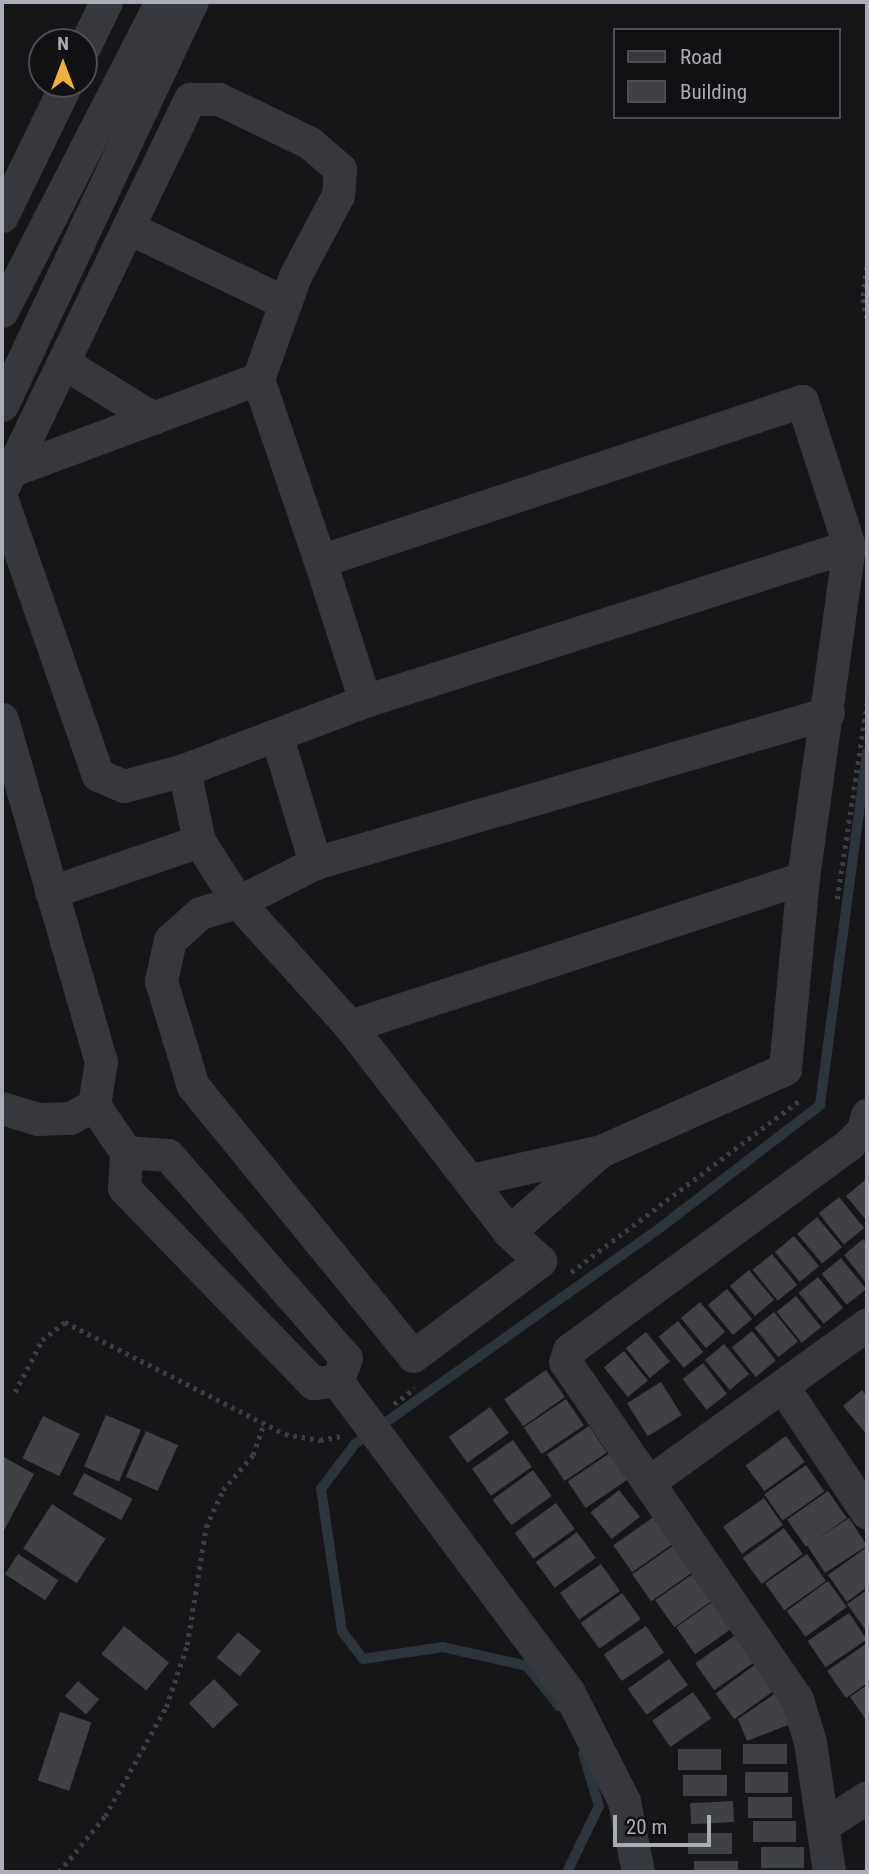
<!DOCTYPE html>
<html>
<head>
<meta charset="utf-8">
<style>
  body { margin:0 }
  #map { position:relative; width:869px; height:1874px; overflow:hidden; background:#161618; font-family:"Roboto Condensed",sans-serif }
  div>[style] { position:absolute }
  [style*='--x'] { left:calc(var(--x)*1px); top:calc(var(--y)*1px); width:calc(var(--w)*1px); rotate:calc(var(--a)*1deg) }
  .stream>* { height:10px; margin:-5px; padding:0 5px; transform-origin:5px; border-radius:5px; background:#2c353c }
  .building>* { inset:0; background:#404145; transform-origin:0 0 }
  .path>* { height:4.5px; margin-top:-2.25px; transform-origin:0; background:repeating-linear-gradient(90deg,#3d3f44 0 3.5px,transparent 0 8.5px) }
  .street>* { height:33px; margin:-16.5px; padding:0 16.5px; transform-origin:16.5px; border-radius:16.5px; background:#37383d }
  span { translate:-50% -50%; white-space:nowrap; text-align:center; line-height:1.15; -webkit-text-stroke:7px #111113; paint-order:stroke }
  .frame { position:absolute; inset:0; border:4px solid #a8adb8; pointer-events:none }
  .legend { position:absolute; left:613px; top:28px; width:228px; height:91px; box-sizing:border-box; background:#111113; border:2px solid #4d4f55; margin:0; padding:9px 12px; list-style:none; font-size:21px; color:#a8adb8 }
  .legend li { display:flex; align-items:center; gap:14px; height:35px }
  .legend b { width:35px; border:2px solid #4d4f55 }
  .north { position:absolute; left:28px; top:28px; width:70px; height:70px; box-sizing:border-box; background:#111113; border:2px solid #4d4f55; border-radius:50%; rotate:0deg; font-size:19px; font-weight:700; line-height:28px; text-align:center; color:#a8adb8 }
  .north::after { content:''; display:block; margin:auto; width:24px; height:32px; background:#f2b134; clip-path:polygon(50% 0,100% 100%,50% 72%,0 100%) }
  .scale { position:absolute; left:613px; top:1815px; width:98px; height:32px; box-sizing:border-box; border:4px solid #a8adb8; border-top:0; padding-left:9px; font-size:21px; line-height:24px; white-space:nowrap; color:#a8adb8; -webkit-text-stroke:5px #111113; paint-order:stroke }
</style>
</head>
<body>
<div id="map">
  <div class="stream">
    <div style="--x:559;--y:1706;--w:51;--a:-128.7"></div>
    <div style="--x:527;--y:1666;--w:86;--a:-167.3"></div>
    <div style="--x:443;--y:1647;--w:81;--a:171.5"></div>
    <div style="--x:363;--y:1659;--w:35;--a:-127"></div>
    <div style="--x:342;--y:1631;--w:144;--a:-98.4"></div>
    <div style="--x:321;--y:1489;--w:56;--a:-52.9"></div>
    <div style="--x:355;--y:1444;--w:369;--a:-35.3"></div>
    <div style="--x:656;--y:1231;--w:207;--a:-37.5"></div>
    <div style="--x:820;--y:1105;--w:356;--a:-82.4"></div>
    <div style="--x:567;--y:1872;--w:73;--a:-64.1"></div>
    <div style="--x:599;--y:1806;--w:55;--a:-106.8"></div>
  </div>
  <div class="building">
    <div style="clip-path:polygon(865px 1180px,867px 1182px,867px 1221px,846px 1196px)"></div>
    <div style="left:839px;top:1197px;width:40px;height:26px;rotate:51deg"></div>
    <div style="left:817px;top:1217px;width:39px;height:26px;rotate:50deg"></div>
    <div style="left:794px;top:1236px;width:39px;height:25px;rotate:50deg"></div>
    <div style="clip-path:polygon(863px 1239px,867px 1244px,867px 1284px,844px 1255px)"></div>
    <div style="left:772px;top:1254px;width:40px;height:25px;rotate:51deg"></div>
    <div style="left:841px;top:1258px;width:40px;height:25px;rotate:51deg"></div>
    <div style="left:749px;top:1270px;width:39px;height:25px;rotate:50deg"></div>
    <div style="left:818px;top:1277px;width:40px;height:25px;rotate:51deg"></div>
    <div style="left:727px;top:1289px;width:39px;height:25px;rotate:50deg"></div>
    <div style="left:796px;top:1296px;width:40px;height:25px;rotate:51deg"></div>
    <div style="left:700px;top:1302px;width:39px;height:25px;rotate:50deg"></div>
    <div style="left:774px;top:1312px;width:38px;height:25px;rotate:51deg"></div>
    <div style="left:678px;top:1321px;width:40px;height:25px;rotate:51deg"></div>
    <div style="left:752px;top:1331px;width:38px;height:26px;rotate:51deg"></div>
    <div style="left:646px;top:1332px;width:38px;height:26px;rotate:51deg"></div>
    <div style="left:724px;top:1344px;width:39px;height:25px;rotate:50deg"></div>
    <div style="left:624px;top:1351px;width:38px;height:26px;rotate:51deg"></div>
    <div style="left:703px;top:1363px;width:39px;height:26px;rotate:52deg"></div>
    <div style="left:546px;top:1370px;width:33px;height:51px;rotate:55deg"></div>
    <div style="left:661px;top:1382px;width:39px;height:40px;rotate:58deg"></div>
    <div style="clip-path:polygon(862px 1390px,867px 1396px,867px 1435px,843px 1406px)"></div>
    <div style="left:566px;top:1399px;width:32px;height:51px;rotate:56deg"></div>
    <div style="left:490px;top:1407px;width:32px;height:51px;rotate:54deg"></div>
    <div style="left:106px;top:1415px;width:38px;height:56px;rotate:23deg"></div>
    <div style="left:43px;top:1416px;width:41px;height:47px;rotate:26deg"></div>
    <div style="left:589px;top:1426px;width:32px;height:51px;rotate:56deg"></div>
    <div style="left:146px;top:1431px;width:35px;height:50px;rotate:24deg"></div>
    <div style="left:786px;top:1436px;width:32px;height:50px;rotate:54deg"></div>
    <div style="left:513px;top:1440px;width:33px;height:50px;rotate:55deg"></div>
    <div style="left:610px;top:1453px;width:32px;height:51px;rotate:56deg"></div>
    <div style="clip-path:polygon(2px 1456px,34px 1474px,2px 1534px)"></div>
    <div style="left:806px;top:1465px;width:32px;height:51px;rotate:55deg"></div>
    <div style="left:533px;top:1470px;width:32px;height:50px;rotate:54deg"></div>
    <div style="left:84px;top:1473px;width:55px;height:24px;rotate:28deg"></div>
    <div style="left:619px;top:1490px;width:34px;height:36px;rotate:52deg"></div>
    <div style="left:828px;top:1491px;width:33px;height:50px;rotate:55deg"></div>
    <div style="left:764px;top:1498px;width:33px;height:50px;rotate:55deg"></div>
    <div style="left:556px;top:1503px;width:32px;height:51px;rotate:54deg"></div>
    <div style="left:52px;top:1504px;width:64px;height:53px;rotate:33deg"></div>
    <div style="left:655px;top:1516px;width:33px;height:51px;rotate:55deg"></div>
    <div style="left:849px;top:1518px;width:33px;height:50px;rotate:57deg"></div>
    <div style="left:784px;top:1528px;width:32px;height:51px;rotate:54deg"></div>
    <div style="left:577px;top:1532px;width:32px;height:51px;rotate:54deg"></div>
    <div style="left:674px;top:1545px;width:33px;height:51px;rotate:55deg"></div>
    <div style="clip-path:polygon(867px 1547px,867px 1587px,847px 1602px,828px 1575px)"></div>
    <div style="left:18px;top:1554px;width:48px;height:24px;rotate:33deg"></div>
    <div style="left:807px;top:1554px;width:33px;height:51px;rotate:55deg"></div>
    <div style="left:601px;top:1564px;width:33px;height:50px;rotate:55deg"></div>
    <div style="left:697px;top:1571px;width:33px;height:51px;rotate:55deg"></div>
    <div style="left:828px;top:1581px;width:32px;height:51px;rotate:54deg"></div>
    <div style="clip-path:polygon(867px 1590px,867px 1632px,847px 1604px)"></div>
    <div style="left:622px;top:1593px;width:32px;height:51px;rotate:54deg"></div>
    <div style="left:718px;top:1598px;width:33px;height:51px;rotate:55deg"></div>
    <div style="left:849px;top:1613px;width:32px;height:50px;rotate:56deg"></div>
    <div style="left:124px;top:1626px;width:58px;height:36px;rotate:39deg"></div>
    <div style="left:646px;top:1626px;width:32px;height:51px;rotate:56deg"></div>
    <div style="left:238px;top:1632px;width:30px;height:33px;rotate:40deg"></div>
    <div style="left:737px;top:1634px;width:33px;height:51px;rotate:55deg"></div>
    <div style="clip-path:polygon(867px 1643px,867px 1683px,846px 1698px,827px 1671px)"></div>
    <div style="left:669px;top:1659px;width:32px;height:51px;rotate:54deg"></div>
    <div style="left:756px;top:1664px;width:32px;height:50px;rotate:54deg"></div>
    <div style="left:214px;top:1679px;width:35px;height:35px;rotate:46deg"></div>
    <div style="left:78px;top:1681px;width:28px;height:20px;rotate:41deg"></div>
    <div style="clip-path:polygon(867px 1685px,867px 1721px,850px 1697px)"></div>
    <div style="clip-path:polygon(780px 1690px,793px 1723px,747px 1741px,738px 1719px)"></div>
    <div style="left:693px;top:1692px;width:32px;height:50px;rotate:55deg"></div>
    <div style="left:60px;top:1712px;width:33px;height:72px;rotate:18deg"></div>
    <div style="left:787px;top:1744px;width:20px;height:44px;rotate:90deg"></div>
    <div style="left:678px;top:1749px;width:43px;height:21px"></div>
    <div style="left:788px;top:1772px;width:21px;height:43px;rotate:90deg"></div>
    <div style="left:727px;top:1775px;width:21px;height:44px;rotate:90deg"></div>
    <div style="left:792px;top:1797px;width:21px;height:44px;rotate:90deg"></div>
    <div style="left:733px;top:1801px;width:21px;height:43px;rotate:87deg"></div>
    <div style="left:753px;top:1821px;width:43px;height:21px"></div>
    <div style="left:732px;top:1833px;width:21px;height:44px;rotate:90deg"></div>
    <div style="left:804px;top:1847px;width:21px;height:43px;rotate:90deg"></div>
    <div style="left:738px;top:1861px;width:11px;height:44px;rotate:90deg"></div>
  </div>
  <div class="path">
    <div style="--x:867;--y:267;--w:32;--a:97"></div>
    <div style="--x:863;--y:299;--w:19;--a:78"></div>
    <div style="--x:837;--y:899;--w:199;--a:-81.3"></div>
    <div style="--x:571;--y:1272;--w:285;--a:-36.9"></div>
    <div style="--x:15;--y:1392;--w:59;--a:-62.6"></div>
    <div style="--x:42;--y:1340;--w:29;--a:-38"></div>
    <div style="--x:65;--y:1322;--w:247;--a:27"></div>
    <div style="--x:285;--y:1434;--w:36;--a:10"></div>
    <div style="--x:320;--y:1440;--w:20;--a:-11"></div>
    <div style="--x:394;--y:1404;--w:26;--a:-37"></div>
    <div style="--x:59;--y:1872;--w:72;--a:-50.6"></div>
    <div style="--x:105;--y:1816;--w:125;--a:-60.8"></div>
    <div style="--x:166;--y:1707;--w:65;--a:-71.3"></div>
    <div style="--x:187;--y:1645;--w:120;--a:-80.9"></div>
    <div style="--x:206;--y:1527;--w:41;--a:-65.3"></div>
    <div style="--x:223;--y:1490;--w:46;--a:-49.4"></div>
    <div style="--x:253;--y:1455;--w:34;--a:-71"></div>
  </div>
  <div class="street">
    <div style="--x:84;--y:47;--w:50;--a:-63.9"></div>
    <div style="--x:2;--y:216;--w:147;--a:-64.1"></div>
    <div style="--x:131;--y:229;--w:170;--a:25.5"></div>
    <div style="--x:2;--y:311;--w:348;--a:-62.8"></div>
    <div style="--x:64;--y:363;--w:105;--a:31.7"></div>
    <div style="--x:2;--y:405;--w:446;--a:-64.8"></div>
    <div style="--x:10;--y:471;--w:265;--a:-20.4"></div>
    <div style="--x:2;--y:489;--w:433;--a:-64.3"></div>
    <div style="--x:190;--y:99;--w:29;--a:0"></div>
    <div style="--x:219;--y:99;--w:101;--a:25.8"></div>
    <div style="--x:310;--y:143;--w:40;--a:41"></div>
    <div style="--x:340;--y:169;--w:26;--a:94"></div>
    <div style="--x:338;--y:195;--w:92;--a:118"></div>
    <div style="--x:295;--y:276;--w:109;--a:109.8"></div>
    <div style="--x:258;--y:379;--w:192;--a:71.2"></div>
    <div style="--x:2;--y:500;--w:291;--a:70.8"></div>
    <div style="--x:98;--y:775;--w:28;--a:23"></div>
    <div style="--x:124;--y:786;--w:62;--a:-14.9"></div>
    <div style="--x:365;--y:701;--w:147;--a:-107.8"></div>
    <div style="--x:320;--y:561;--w:508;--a:-18.36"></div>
    <div style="--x:802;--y:401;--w:152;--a:72"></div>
    <div style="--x:849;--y:546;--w:335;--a:97.9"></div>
    <div style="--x:803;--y:878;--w:192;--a:95.4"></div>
    <div style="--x:785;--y:1069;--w:201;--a:156"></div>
    <div style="--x:601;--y:1151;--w:134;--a:167.5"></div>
    <div style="--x:828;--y:713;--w:534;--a:163.7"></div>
    <div style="--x:315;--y:863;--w:86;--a:153.1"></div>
    <div style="--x:238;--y:902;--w:40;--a:164"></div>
    <div style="--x:200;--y:913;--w:40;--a:138"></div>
    <div style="--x:170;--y:940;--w:42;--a:102.4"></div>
    <div style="--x:161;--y:981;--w:110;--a:73.1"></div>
    <div style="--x:193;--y:1086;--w:348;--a:50.8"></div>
    <div style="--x:413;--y:1356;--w:159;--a:-36.8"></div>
    <div style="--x:540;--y:1261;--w:42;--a:-136.9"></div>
    <div style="--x:509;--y:1232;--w:260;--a:-127.7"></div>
    <div style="--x:350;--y:1026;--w:167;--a:-132.1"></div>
    <div style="--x:238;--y:902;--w:72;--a:-122.6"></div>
    <div style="--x:199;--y:841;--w:73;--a:-101.9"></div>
    <div style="--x:184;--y:770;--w:194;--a:-20.9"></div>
    <div style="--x:365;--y:701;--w:508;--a:-17.76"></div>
    <div style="--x:2;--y:719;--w:356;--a:73.9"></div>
    <div style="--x:101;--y:1061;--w:45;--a:99"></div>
    <div style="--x:94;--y:1105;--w:57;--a:55.8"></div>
    <div style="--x:126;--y:1152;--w:36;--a:93"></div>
    <div style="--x:124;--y:1188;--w:272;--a:45.9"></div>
    <div style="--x:313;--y:1383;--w:24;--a:-5"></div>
    <div style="--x:277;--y:737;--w:132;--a:73.2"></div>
    <div style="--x:51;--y:892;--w:157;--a:-19"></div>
    <div style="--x:350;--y:1026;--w:477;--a:-18.1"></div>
    <div style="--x:2;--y:1108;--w:38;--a:17"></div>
    <div style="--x:38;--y:1119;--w:32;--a:-2"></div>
    <div style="--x:70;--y:1118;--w:27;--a:-28"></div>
    <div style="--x:126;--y:1152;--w:42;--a:4.1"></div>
    <div style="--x:168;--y:1155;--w:270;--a:48.8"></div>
    <div style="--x:346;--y:1358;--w:25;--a:111"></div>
    <div style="--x:509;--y:1232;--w:120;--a:-41.6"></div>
    <div style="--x:337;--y:1381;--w:387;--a:53.3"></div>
    <div style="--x:568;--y:1691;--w:123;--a:63"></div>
    <div style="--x:624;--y:1801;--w:72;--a:78.8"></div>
    <div style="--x:783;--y:1387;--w:151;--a:56.3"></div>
    <div style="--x:649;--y:1482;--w:269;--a:-35.9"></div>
    <div style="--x:824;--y:1825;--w:51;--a:-33.1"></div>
    <div style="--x:829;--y:1872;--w:131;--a:-98.3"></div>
    <div style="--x:810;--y:1742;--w:45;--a:-106.8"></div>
    <div style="--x:797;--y:1699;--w:409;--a:-124.5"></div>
    <div style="--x:565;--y:1362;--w:13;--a:-72"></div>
    <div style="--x:569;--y:1350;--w:348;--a:-36.3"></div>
    <div style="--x:849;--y:1144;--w:20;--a:-45"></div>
    <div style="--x:863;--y:1130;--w:16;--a:-75"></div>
  </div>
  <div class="frame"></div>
  <ul class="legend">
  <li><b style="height:9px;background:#37383d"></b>Road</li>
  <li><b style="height:19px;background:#404145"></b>Building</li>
  </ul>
  <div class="north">N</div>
  <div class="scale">20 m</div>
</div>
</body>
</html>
